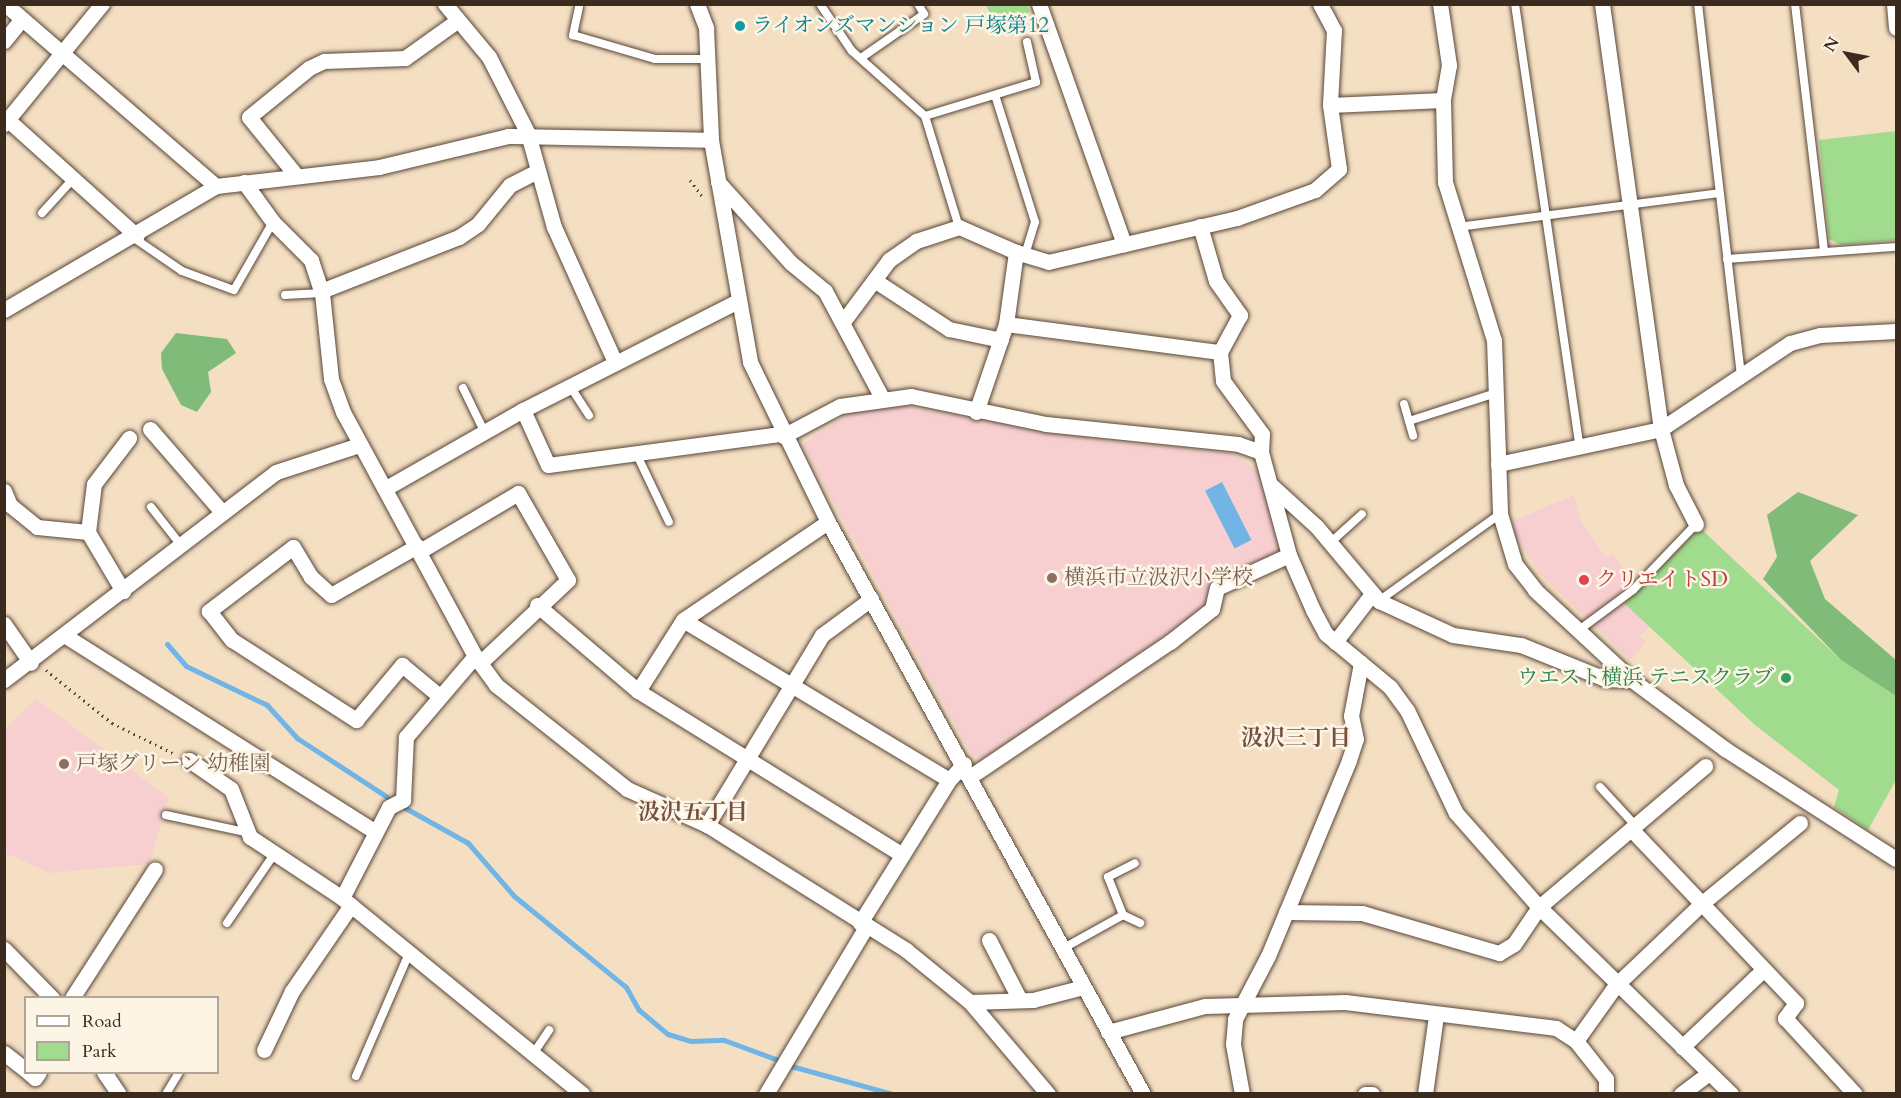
<!DOCTYPE html>
<html>
<head>
<meta charset="utf-8">
<style>
  body { margin:0 }
  #map { position:relative; width:1901px; height:1098px; overflow:hidden; background:#f4dfc3; font-family:Cardo,"Noto Serif JP",serif }
  div>[style] { position:absolute }
  [style*='--x'] { left:calc(var(--x)*1px); top:calc(var(--y)*1px); width:calc(var(--w)*1px); rotate:calc(var(--a)*1deg) }
  .built>* { inset:0; background:#f7cfd0 }
  .green>* { inset:0; background:#a1db8e }
  .forest>* { inset:0; background:#80bb79 }
  .water>* { inset:0; background:#70b5e6; transform-origin:0 0 }
  .stream>* { height:5px; margin:-2.5px; padding:0 2.5px; transform-origin:2.5px; border-radius:2.5px; background:#70b5e6 }
  .path>* { height:3px; margin-top:-1.5px; transform-origin:0; background:repeating-linear-gradient(90deg,#574537 0 1.5px,transparent 0 6px) }
  .roads { filter:drop-shadow(0 0 2px #574537) drop-shadow(0 0 2px #574537) }
  .lane>* { height:8px; margin:-4px; padding:0 4px; transform-origin:4px; border-radius:4px; background:#fff }
  .street>* { height:15px; margin:-7.5px; padding:0 7.5px; transform-origin:7.5px; border-radius:7.5px; background:#fff }
  .dots>* { width:16px; height:16px; translate:-50% -50%; box-sizing:border-box; border:3px solid #fcf5e5; border-radius:50% }
  span { translate:-50% -50%; white-space:nowrap; text-align:center; line-height:1.15; -webkit-text-stroke:5px #fcf5e5; paint-order:stroke }
  .culture-label { font-size:21px; color:#0d838f }
  .left { translate:0 -50%; text-align:left }
  .education-label { font-size:21px; color:#785e54 }
  .health-label { font-size:21px; color:#be3a42 }
  .leisure-label { font-size:21px; color:#27864d }
  .right { translate:-100% -50%; text-align:right }
  .neighbourhood-label { font-size:22px; color:#76503f; font-weight:700 }
  .frame { position:absolute; inset:0; border:6px solid #3b2a1e; pointer-events:none }
  .legend { position:absolute; left:24px; top:996px; width:195px; height:78px; box-sizing:border-box; background:#fcf5e5; border:2px solid #afa495; margin:0; padding:8px 10px; list-style:none; font-size:18px; color:#3b2a1e }
  .legend li { display:flex; align-items:center; gap:12px; height:30px }
  .legend b { width:30px; border:2px solid #afa495 }
  .north { position:absolute; left:1817px; top:24px; width:60px; height:60px; -webkit-text-stroke:4px #fcf5e5; paint-order:stroke; rotate:302deg; font-size:16px; font-weight:700; line-height:24px; text-align:center; color:#3b2a1e }
  .north::after { content:''; display:block; margin:auto; width:21px; height:27px; background:#3b2a1e; clip-path:polygon(50% 0,100% 100%,50% 72%,0 100%) }
</style>
</head>
<body>
<div id="map">
  <div class="built">
    <div style="clip-path:polygon(885px 403px,1110px 442px,1233px 453px,1261px 474px,1283px 546px,1279px 553px,1240px 570px,1204px 608px,984px 759px,971px 754px,802px 445px,849px 413px)"></div>
    <div style="clip-path:polygon(1574px 495px,1581px 522px,1606px 557px,1613px 554px,1633px 581px,1617px 594px,1649px 626px,1640px 637px,1646px 642px,1630px 660px,1541px 575px,1514px 534px,1513px 521px)"></div>
    <div style="clip-path:polygon(36px 699px,169px 798px,149px 864px,50px 873px,5px 853px,5px 729px)"></div>
  </div>
  <div class="green">
    <div style="clip-path:polygon(986px 5px,1027px 5px,1030px 12px,995px 23px)"></div>
    <div style="clip-path:polygon(1896px 131px,1896px 240px,1841px 245px,1829px 239px,1819px 140px)"></div>
    <div style="clip-path:polygon(1700px 528px,1841px 660px,1896px 696px,1896px 780px,1868px 830px,1834px 807px,1839px 790px,1755px 725px,1624px 603px)"></div>
  </div>
  <div class="forest">
    <div style="clip-path:polygon(176px 333px,227px 339px,236px 353px,208px 372px,211px 392px,197px 412px,181px 405px,162px 369px,161px 353px)"></div>
    <div style="clip-path:polygon(1798px 492px,1858px 515px,1810px 561px,1825px 599px,1896px 660px,1896px 696px,1841px 660px,1763px 579px,1777px 557px,1767px 515px)"></div>
  </div>
  <div class="water">
    <div style="left:1222px;top:482px;width:65px;height:19px;rotate:63deg"></div>
  </div>
  <div class="stream">
    <div style="--x:167;--y:644;--w:29;--a:49"></div>
    <div style="--x:186;--y:666;--w:90;--a:25.7"></div>
    <div style="--x:267;--y:705;--w:45;--a:47.7"></div>
    <div style="--x:297;--y:738;--w:108;--a:33.2"></div>
    <div style="--x:400;--y:805;--w:78;--a:29.2"></div>
    <div style="--x:468;--y:843;--w:70;--a:49"></div>
    <div style="--x:514;--y:896;--w:144;--a:39.1"></div>
    <div style="--x:626;--y:987;--w:26;--a:61"></div>
    <div style="--x:639;--y:1010;--w:38;--a:40"></div>
    <div style="--x:668;--y:1034;--w:24;--a:17"></div>
    <div style="--x:691;--y:1041;--w:33;--a:-2"></div>
    <div style="--x:724;--y:1040;--w:58;--a:20.3"></div>
    <div style="--x:791;--y:1066;--w:106;--a:15.4"></div>
  </div>
  <div class="path">
    <div style="--x:690;--y:180;--w:21;--a:53"></div>
    <div style="--x:46;--y:670;--w:85;--a:38.8"></div>
    <div style="--x:112;--y:723;--w:70;--a:26.2"></div>
  </div>
  <div class="roads">
    <div class="lane">
      <div style="--x:820;--y:4;--w:57;--a:55.8"></div>
      <div style="--x:852;--y:51;--w:98;--a:41.7"></div>
      <div style="--x:925;--y:116;--w:116;--a:73"></div>
      <div style="--x:1515;--y:4;--w:446;--a:81.7"></div>
      <div style="--x:1698;--y:4;--w:371;--a:83.4"></div>
      <div style="--x:1795;--y:4;--w:249;--a:83.3"></div>
      <div style="--x:579;--y:7;--w:29;--a:102"></div>
      <div style="--x:573;--y:35;--w:85;--a:16.3"></div>
      <div style="--x:655;--y:59;--w:52;--a:0"></div>
      <div style="--x:861;--y:58;--w:77;--a:-34.9"></div>
      <div style="--x:924;--y:14;--w:12;--a:-121"></div>
      <div style="--x:995;--y:95;--w:133;--a:72.5"></div>
      <div style="--x:1035;--y:222;--w:34;--a:107"></div>
      <div style="--x:925;--y:116;--w:116;--a:-17"></div>
      <div style="--x:1036;--y:82;--w:41;--a:-102.7"></div>
      <div style="--x:42;--y:213;--w:46;--a:-47.6"></div>
      <div style="--x:1458;--y:227;--w:263;--a:-7.4"></div>
      <div style="--x:134;--y:238;--w:58;--a:34.5"></div>
      <div style="--x:182;--y:271;--w:55;--a:20.1"></div>
      <div style="--x:234;--y:290;--w:78;--a:-60.2"></div>
      <div style="--x:1727;--y:259;--w:169;--a:-4.1"></div>
      <div style="--x:285;--y:295;--w:37;--a:-3"></div>
      <div style="--x:570;--y:386;--w:35;--a:57"></div>
      <div style="--x:463;--y:388;--w:50;--a:63.9"></div>
      <div style="--x:1404;--y:404;--w:33;--a:74"></div>
      <div style="--x:1409;--y:421;--w:91;--a:-17.8"></div>
      <div style="--x:637;--y:455;--w:74;--a:64.5"></div>
      <div style="--x:151;--y:507;--w:47;--a:51.9"></div>
      <div style="--x:1330;--y:543;--w:43;--a:-42.2"></div>
      <div style="--x:1380;--y:600;--w:148;--a:-35.6"></div>
      <div style="--x:1579;--y:630;--w:67;--a:-36.5"></div>
      <div style="--x:1633;--y:590;--w:91;--a:-46.3"></div>
      <div style="--x:1600;--y:787;--w:52;--a:47.4"></div>
      <div style="--x:166;--y:815;--w:85;--a:12.2"></div>
      <div style="--x:1123;--y:915;--w:19;--a:25"></div>
      <div style="--x:227;--y:923;--w:85;--a:-55.6"></div>
      <div style="--x:1062;--y:949;--w:70;--a:-29.1"></div>
      <div style="--x:1123;--y:915;--w:41;--a:-111.5"></div>
      <div style="--x:1108;--y:877;--w:30;--a:-27"></div>
      <div style="--x:533;--y:1054;--w:29;--a:-56"></div>
      <div style="--x:356;--y:1076;--w:136;--a:-66.6"></div>
      <div style="--x:166;--y:1094;--w:26;--a:-59"></div>
    </div>
    <div class="street">
      <div style="--x:5;--y:4;--w:279;--a:40.8"></div>
      <div style="--x:445;--y:4;--w:69;--a:50.3"></div>
      <div style="--x:489;--y:57;--w:86;--a:63.1"></div>
      <div style="--x:528;--y:134;--w:97;--a:74.4"></div>
      <div style="--x:554;--y:227;--w:148;--a:65.7"></div>
      <div style="--x:697;--y:4;--w:26;--a:69"></div>
      <div style="--x:706;--y:28;--w:112;--a:87.4"></div>
      <div style="--x:711;--y:140;--w:225;--a:80"></div>
      <div style="--x:750;--y:362;--w:178;--a:64"></div>
      <div style="--x:828;--y:522;--w:653;--a:61.16"></div>
      <div style="--x:1039;--y:4;--w:255;--a:70.5"></div>
      <div style="--x:1320;--y:4;--w:30;--a:62"></div>
      <div style="--x:1334;--y:30;--w:75;--a:93.1"></div>
      <div style="--x:1440;--y:4;--w:62;--a:81.6"></div>
      <div style="--x:1449;--y:65;--w:36;--a:100"></div>
      <div style="--x:1443;--y:100;--w:82;--a:88.6"></div>
      <div style="--x:1445;--y:182;--w:165;--a:72.8"></div>
      <div style="--x:1494;--y:340;--w:174;--a:88"></div>
      <div style="--x:1500;--y:514;--w:52;--a:73.3"></div>
      <div style="--x:1515;--y:564;--w:33;--a:52"></div>
      <div style="--x:1535;--y:590;--w:132;--a:42.9"></div>
      <div style="--x:1632;--y:680;--w:116;--a:36.6"></div>
      <div style="--x:1725;--y:749;--w:203;--a:32.8"></div>
      <div style="--x:1602;--y:4;--w:429;--a:82.1"></div>
      <div style="--x:1661;--y:429;--w:58;--a:75"></div>
      <div style="--x:1676;--y:485;--w:44;--a:62.9"></div>
      <div style="--x:1894;--y:4;--w:24;--a:85"></div>
      <div style="--x:4;--y:41;--w:27;--a:-51"></div>
      <div style="--x:8;--y:120;--w:173;--a:42"></div>
      <div style="--x:4;--y:124;--w:155;--a:-50.8"></div>
      <div style="--x:295;--y:174;--w:73;--a:-128.9"></div>
      <div style="--x:249;--y:117;--w:77;--a:-39.2"></div>
      <div style="--x:309;--y:68;--w:17;--a:-25"></div>
      <div style="--x:324;--y:61;--w:81;--a:-2.1"></div>
      <div style="--x:405;--y:58;--w:65;--a:-35.6"></div>
      <div style="--x:244;--y:182;--w:49;--a:54.1"></div>
      <div style="--x:273;--y:222;--w:54;--a:45"></div>
      <div style="--x:311;--y:260;--w:35;--a:72"></div>
      <div style="--x:322;--y:293;--w:86;--a:84"></div>
      <div style="--x:331;--y:379;--w:35;--a:70"></div>
      <div style="--x:343;--y:412;--w:277;--a:61.6"></div>
      <div style="--x:475;--y:656;--w:36;--a:54"></div>
      <div style="--x:496;--y:685;--w:167;--a:38.4"></div>
      <div style="--x:627;--y:789;--w:88;--a:24.2"></div>
      <div style="--x:707;--y:825;--w:235;--a:32.1"></div>
      <div style="--x:906;--y:950;--w:82;--a:39.1"></div>
      <div style="--x:970;--y:1002;--w:121;--a:49.7"></div>
      <div style="--x:718;--y:182;--w:109;--a:48"></div>
      <div style="--x:791;--y:263;--w:44;--a:39.5"></div>
      <div style="--x:825;--y:291;--w:119;--a:61.9"></div>
      <div style="--x:1200;--y:226;--w:57;--a:73.8"></div>
      <div style="--x:1216;--y:281;--w:42;--a:54.8"></div>
      <div style="--x:1240;--y:315;--w:42;--a:118.4"></div>
      <div style="--x:1220;--y:352;--w:29;--a:84"></div>
      <div style="--x:1223;--y:381;--w:66;--a:53.7"></div>
      <div style="--x:1262;--y:434;--w:18;--a:93"></div>
      <div style="--x:874;--y:280;--w:90;--a:33.2"></div>
      <div style="--x:949;--y:329;--w:53;--a:11.9"></div>
      <div style="--x:321;--y:291;--w:148;--a:-21.4"></div>
      <div style="--x:459;--y:237;--w:23;--a:-34"></div>
      <div style="--x:478;--y:224;--w:50;--a:-50.6"></div>
      <div style="--x:510;--y:185;--w:30;--a:-27"></div>
      <div style="--x:4;--y:310;--w:246;--a:-30.3"></div>
      <div style="--x:216;--y:186;--w:164;--a:-6.6"></div>
      <div style="--x:379;--y:167;--w:133;--a:-13.5"></div>
      <div style="--x:508;--y:136;--w:203;--a:1.1"></div>
      <div style="--x:845;--y:319;--w:74;--a:-53.3"></div>
      <div style="--x:889;--y:260;--w:33;--a:-35"></div>
      <div style="--x:916;--y:241;--w:45;--a:-18"></div>
      <div style="--x:959;--y:227;--w:62;--a:23.7"></div>
      <div style="--x:1006;--y:324;--w:216;--a:7.5"></div>
      <div style="--x:523;--y:410;--w:60;--a:65.6"></div>
      <div style="--x:548;--y:465;--w:235;--a:-7.6"></div>
      <div style="--x:976;--y:412;--w:93;--a:-71.2"></div>
      <div style="--x:1006;--y:324;--w:73;--a:-82.1"></div>
      <div style="--x:1016;--y:252;--w:34;--a:17"></div>
      <div style="--x:1048;--y:262;--w:194;--a:-13.1"></div>
      <div style="--x:1237;--y:218;--w:83;--a:-19.7"></div>
      <div style="--x:1315;--y:190;--w:32;--a:-41"></div>
      <div style="--x:1339;--y:169;--w:65;--a:-98"></div>
      <div style="--x:1330;--y:105;--w:113;--a:-2.5"></div>
      <div style="--x:150;--y:429;--w:110;--a:49.1"></div>
      <div style="--x:783;--y:436;--w:64;--a:-27.8"></div>
      <div style="--x:840;--y:406;--w:72;--a:-8"></div>
      <div style="--x:911;--y:396;--w:138;--a:11.7"></div>
      <div style="--x:1046;--y:424;--w:193;--a:5.9"></div>
      <div style="--x:1238;--y:444;--w:24;--a:19"></div>
      <div style="--x:1261;--y:452;--w:107;--a:74.8"></div>
      <div style="--x:1289;--y:555;--w:60;--a:66.4"></div>
      <div style="--x:1313;--y:610;--w:27;--a:62"></div>
      <div style="--x:1326;--y:634;--w:83;--a:39.6"></div>
      <div style="--x:1390;--y:687;--w:29;--a:54"></div>
      <div style="--x:1407;--y:710;--w:114;--a:64.6"></div>
      <div style="--x:1456;--y:813;--w:125;--a:48.6"></div>
      <div style="--x:1539;--y:907;--w:268;--a:44.2"></div>
      <div style="--x:1498;--y:464;--w:167;--a:-12.1"></div>
      <div style="--x:1661;--y:429;--w:155;--a:-33.7"></div>
      <div style="--x:1790;--y:343;--w:31;--a:-15"></div>
      <div style="--x:1820;--y:335;--w:76;--a:-3"></div>
      <div style="--x:1271;--y:485;--w:62;--a:42.4"></div>
      <div style="--x:1317;--y:527;--w:97;--a:50"></div>
      <div style="--x:1379;--y:601;--w:81;--a:24.7"></div>
      <div style="--x:1453;--y:635;--w:69;--a:8.4"></div>
      <div style="--x:1521;--y:645;--w:91;--a:22"></div>
      <div style="--x:1605;--y:679;--w:27;--a:2"></div>
      <div style="--x:386;--y:488;--w:158;--a:-29.7"></div>
      <div style="--x:523;--y:410;--w:239;--a:-26.9"></div>
      <div style="--x:4;--y:491;--w:15;--a:67"></div>
      <div style="--x:10;--y:505;--w:35;--a:39"></div>
      <div style="--x:37;--y:527;--w:51;--a:5.6"></div>
      <div style="--x:88;--y:532;--w:69;--a:59.3"></div>
      <div style="--x:88;--y:532;--w:48;--a:-82.9"></div>
      <div style="--x:94;--y:484;--w:58;--a:-52.7"></div>
      <div style="--x:417;--y:546;--w:99;--a:150.3"></div>
      <div style="--x:331;--y:595;--w:27;--a:-138"></div>
      <div style="--x:311;--y:577;--w:35;--a:-121"></div>
      <div style="--x:293;--y:547;--w:106;--a:142.7"></div>
      <div style="--x:209;--y:611;--w:37;--a:52"></div>
      <div style="--x:232;--y:640;--w:148;--a:32.8"></div>
      <div style="--x:356;--y:720;--w:72;--a:-50.1"></div>
      <div style="--x:402;--y:665;--w:45;--a:39.6"></div>
      <div style="--x:420;--y:551;--w:114;--a:-30.6"></div>
      <div style="--x:518;--y:493;--w:100;--a:60.1"></div>
      <div style="--x:568;--y:580;--w:121;--a:136.7"></div>
      <div style="--x:537;--y:605;--w:133;--a:40.4"></div>
      <div style="--x:638;--y:691;--w:311;--a:31.8"></div>
      <div style="--x:683;--y:620;--w:310;--a:31"></div>
      <div style="--x:949;--y:780;--w:22;--a:-47"></div>
      <div style="--x:4;--y:624;--w:47;--a:55.3"></div>
      <div style="--x:64;--y:635;--w:367;--a:32.3"></div>
      <div style="--x:1335;--y:642;--w:59;--a:-52.5"></div>
      <div style="--x:4;--y:680;--w:342;--a:-37.4"></div>
      <div style="--x:276;--y:472;--w:87;--a:-18"></div>
      <div style="--x:638;--y:691;--w:84;--a:-57.6"></div>
      <div style="--x:683;--y:620;--w:175;--a:-34.1"></div>
      <div style="--x:189;--y:760;--w:51;--a:34.6"></div>
      <div style="--x:231;--y:789;--w:52;--a:68.4"></div>
      <div style="--x:250;--y:837;--w:110;--a:33.5"></div>
      <div style="--x:342;--y:898;--w:310;--a:39.2"></div>
      <div style="--x:971;--y:776;--w:240;--a:-34"></div>
      <div style="--x:1170;--y:642;--w:53;--a:-38.2"></div>
      <div style="--x:1212;--y:609;--w:22;--a:-77"></div>
      <div style="--x:1217;--y:588;--w:79;--a:-24.6"></div>
      <div style="--x:707;--y:825;--w:222;--a:-58.8"></div>
      <div style="--x:822;--y:635;--w:61;--a:-36.3"></div>
      <div style="--x:1631;--y:829;--w:240;--a:46.5"></div>
      <div style="--x:1796;--y:1003;--w:19;--a:126"></div>
      <div style="--x:1785;--y:1018;--w:103;--a:47.4"></div>
      <div style="--x:342;--y:898;--w:102;--a:-62.7"></div>
      <div style="--x:389;--y:807;--w:16;--a:-27"></div>
      <div style="--x:403;--y:800;--w:63;--a:-87.3"></div>
      <div style="--x:406;--y:737;--w:106;--a:-49.6"></div>
      <div style="--x:1286;--y:912;--w:76;--a:0.8"></div>
      <div style="--x:1362;--y:913;--w:143;--a:16.3"></div>
      <div style="--x:1499;--y:953;--w:17;--a:-31"></div>
      <div style="--x:1514;--y:944;--w:45;--a:-56"></div>
      <div style="--x:1539;--y:907;--w:218;--a:-40.3"></div>
      <div style="--x:860;--y:923;--w:168;--a:-58.1"></div>
      <div style="--x:989;--y:940;--w:65;--a:62.7"></div>
      <div style="--x:4;--y:949;--w:69;--a:45.6"></div>
      <div style="--x:72;--y:998;--w:153;--a:-57.2"></div>
      <div style="--x:970;--y:1002;--w:63;--a:-1.8"></div>
      <div style="--x:1033;--y:1000;--w:52;--a:-14.6"></div>
      <div style="--x:1108;--y:1032;--w:100;--a:-15"></div>
      <div style="--x:1205;--y:1006;--w:140;--a:-1.6"></div>
      <div style="--x:1345;--y:1002;--w:213;--a:7"></div>
      <div style="--x:1556;--y:1028;--w:24;--a:33"></div>
      <div style="--x:1576;--y:1041;--w:69;--a:-54.5"></div>
      <div style="--x:1616;--y:985;--w:117;--a:-43.6"></div>
      <div style="--x:1701;--y:904;--w:128;--a:-39.3"></div>
      <div style="--x:1576;--y:1041;--w:48;--a:51.7"></div>
      <div style="--x:1606;--y:1079;--w:15;--a:90"></div>
      <div style="--x:1682;--y:1047;--w:113;--a:-43.6"></div>
      <div style="--x:264;--y:1050;--w:65;--a:-64.6"></div>
      <div style="--x:292;--y:991;--w:104;--a:-55.5"></div>
      <div style="--x:4;--y:1053;--w:28;--a:38"></div>
      <div style="--x:28;--y:1072;--w:9;--a:41"></div>
      <div style="--x:35;--y:1078;--w:7;--a:-56"></div>
      <div style="--x:104;--y:1072;--w:27;--a:56"></div>
      <div style="--x:766;--y:1094;--w:195;--a:-59.1"></div>
      <div style="--x:1242;--y:1094;--w:51;--a:-100.2"></div>
      <div style="--x:1233;--y:1044;--w:25;--a:-85"></div>
      <div style="--x:1235;--y:1019;--w:71;--a:-62.4"></div>
      <div style="--x:1268;--y:956;--w:212;--a:-67.5"></div>
      <div style="--x:1349;--y:760;--w:22;--a:-72"></div>
      <div style="--x:1356;--y:739;--w:24;--a:-102"></div>
      <div style="--x:1351;--y:716;--w:54;--a:-79.3"></div>
      <div style="--x:1365;--y:1094;--w:7;--a:0"></div>
      <div style="--x:1425;--y:1094;--w:79;--a:-82"></div>
      <div style="--x:1681;--y:1094;--w:35;--a:-37"></div>
    </div>
  </div>
  <div class="dots">
    <div style="left:740px;top:26px;background:#0f9aa8"></div>
    <div style="left:1052px;top:578px;background:#8d6e63"></div>
    <div style="left:1584px;top:580px;background:#e0444e"></div>
    <div style="left:1786px;top:678px;background:#2e9e5b"></div>
    <div style="left:64px;top:764px;background:#8d6e63"></div>
  </div>
  <div class="culture-label">
    <span class="left" style="left:752px;top:26px">ライオンズマンション 戸塚第12</span>
  </div>
  <div class="education-label">
    <span class="left" style="left:1064px;top:578px">横浜市立汲沢小学校</span>
    <span class="left" style="left:76px;top:764px">戸塚グリーン 幼稚園</span>
  </div>
  <div class="health-label">
    <span class="left" style="left:1596px;top:580px">クリエイトSD</span>
  </div>
  <div class="leisure-label">
    <span class="right" style="left:1774px;top:678px">ウエスト横浜 テニスクラブ</span>
  </div>
  <div class="neighbourhood-label">
    <span style="left:1296px;top:739px">汲沢三丁目</span>
    <span style="left:693px;top:813px">汲沢五丁目</span>
  </div>
  <div class="frame"></div>
  <ul class="legend">
  <li><b style="height:8px;background:#fff"></b>Road</li>
  <li><b style="height:16px;background:#a1db8e"></b>Park</li>
  </ul>
  <div class="north">N</div>
</div>
</body>
</html>
